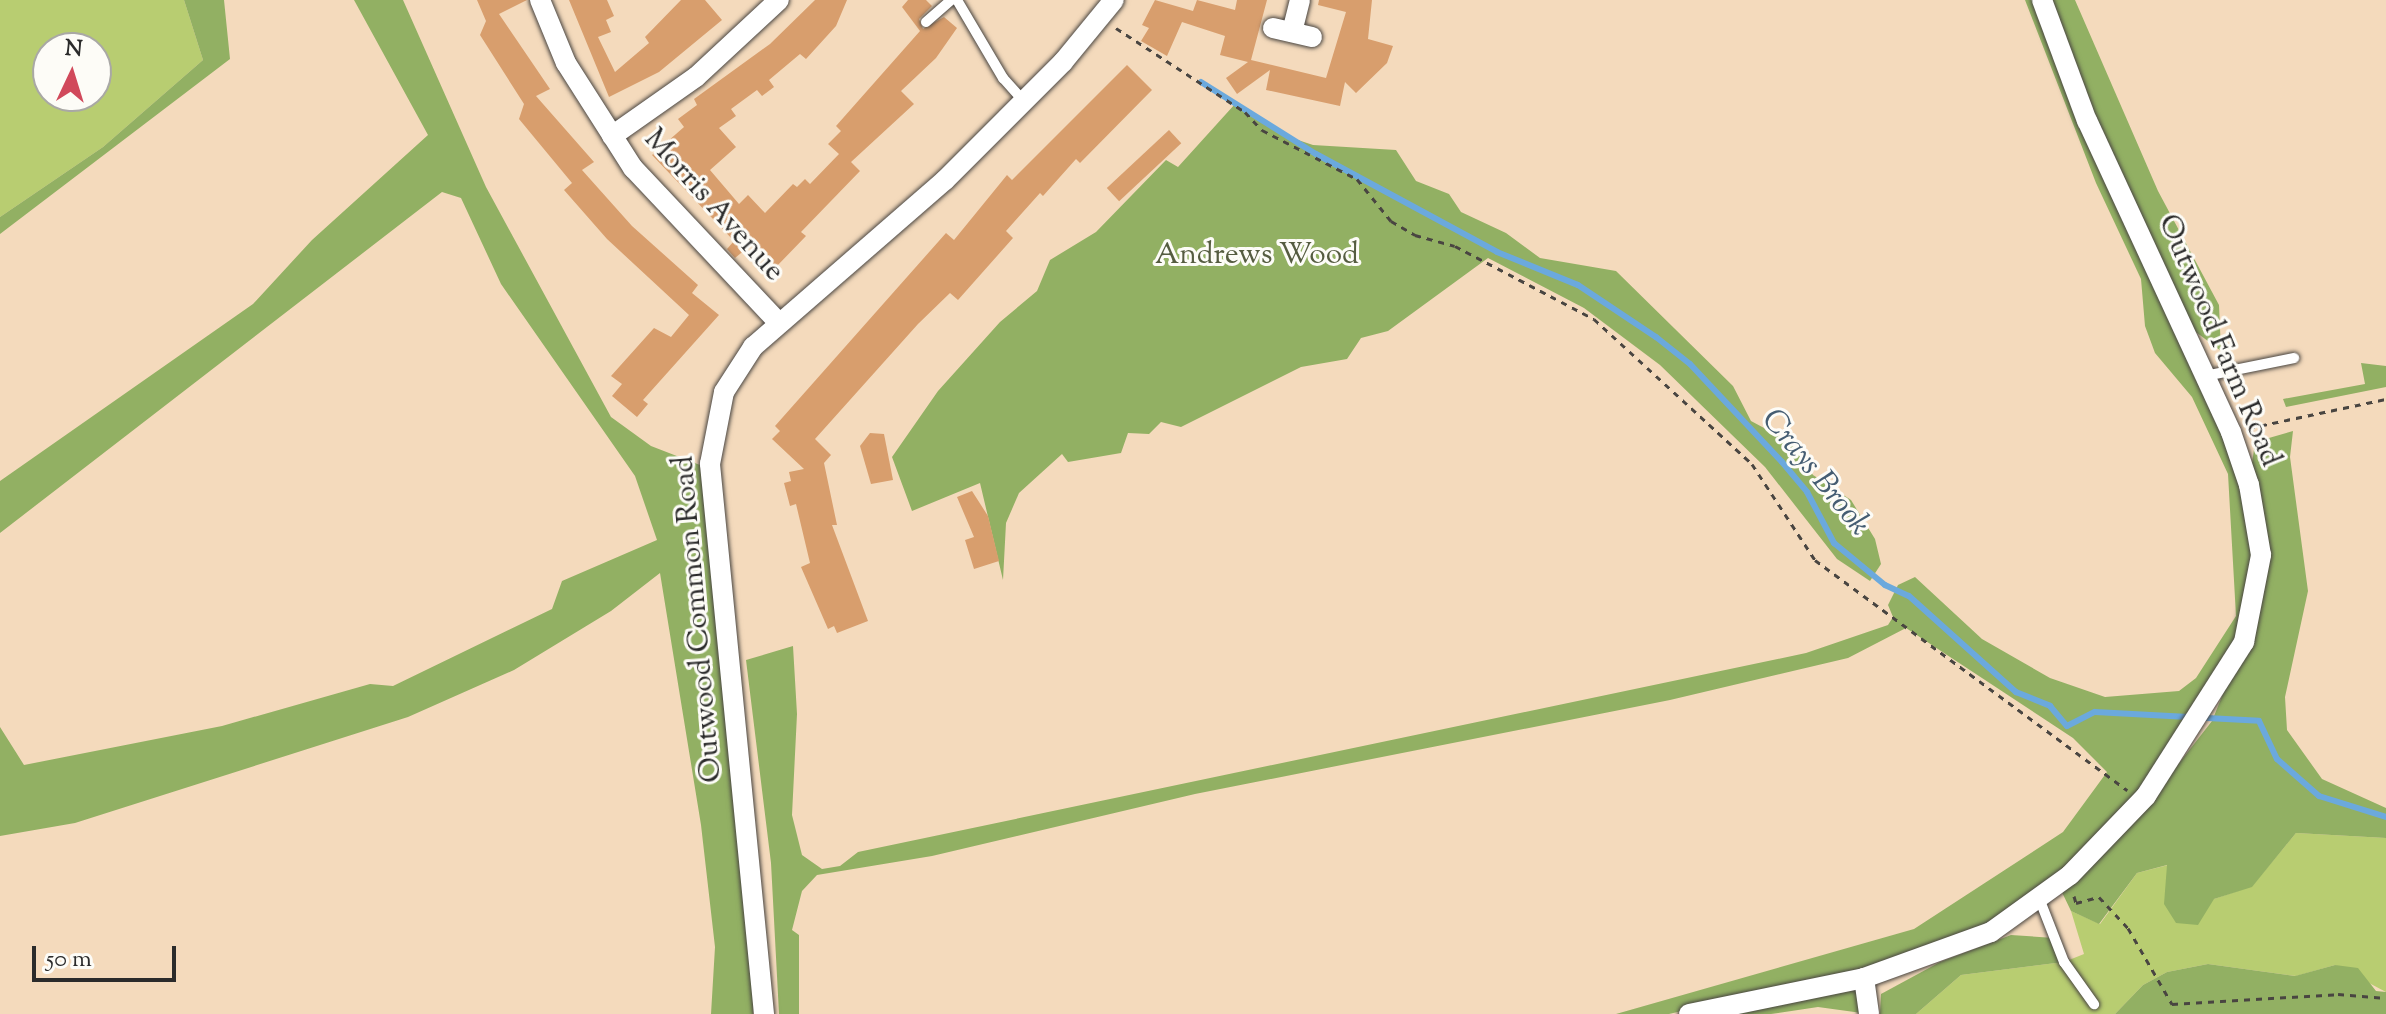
<!DOCTYPE html>
<html>
<head>
<meta charset="utf-8">
<style>
  body { margin:0 }
  #map { position:relative; width:2386px; height:1014px; overflow:hidden; background:#f4dabc; font-family:"Sorts Mill Goudy",serif }
  div>[style] { position:absolute }
  [style*='--x'] { left:calc(var(--x)*1px); top:calc(var(--y)*1px); width:calc(var(--w)*1px); rotate:calc(var(--a)*1deg) }
  .green>* { inset:0; background:#b8cd71 }
  .forest>* { inset:0; background:#92b063 }
  .stream>* { height:6px; margin:-3px; padding:0 3px; transform-origin:3px; border-radius:3px; background:#6ba9dd }
  .building>* { inset:0; background:#d89e6d; transform-origin:0 0 }
  .path>* { height:3px; margin-top:-1.5px; transform-origin:0; background:repeating-linear-gradient(90deg,#494541 0 6px,transparent 0 12px) }
  .roads { filter:drop-shadow(0 0 2px #494541) drop-shadow(0 0 2px #494541) }
  .lane>* { height:10px; margin:-5px; padding:0 5px; transform-origin:5px; border-radius:5px; background:#fff }
  .street>* { height:20px; margin:-10px; padding:0 10px; transform-origin:10px; border-radius:10px; background:#fff }
  span { translate:-50% -50%; white-space:nowrap; text-align:center; line-height:1.15; -webkit-text-stroke:6px #fdfcf7; paint-order:stroke }
  .street-label { font-size:30px; color:#2b2b2b }
  .park-label { font-size:30px; color:#555c40 }
  .water-label { font-size:32px; color:#455d72; font-style:italic }
  .north { position:absolute; left:32px; top:32px; width:80px; height:80px; box-sizing:border-box; background:#fdfcf7; border:2px solid #a9a8a5; border-radius:50%; rotate:4deg; font-size:22px; font-weight:700; line-height:32px; text-align:center; color:#2b2b2b }
  .north::after { content:''; display:block; margin:auto; width:28px; height:36px; background:#d1495b; clip-path:polygon(50% 0,100% 100%,50% 72%,0 100%) }
  .scale { position:absolute; left:32px; top:946px; width:144px; height:36px; box-sizing:border-box; border:4px solid #2b2b2b; border-top:0; padding-left:10px; font-size:24px; line-height:28px; white-space:nowrap; color:#2b2b2b; -webkit-text-stroke:6px #fdfcf7; paint-order:stroke }
</style>
</head>
<body>
<div id="map">
  <div class="green">
    <div style="clip-path:polygon(evenodd,0 0,184px 0,203px 60px,103px 147px,0 217px,0 0,48px 48px,96px 48px,96px 96px,48px 96px,48px 48px)"></div>
    <div style="clip-path:polygon(2296px 833px,2386px 838px,2386px 992px,2335px 965px,2296px 976px,2208px 964px,2167px 972px,2143px 985px,2115px 1014px,1916px 1014px,1961px 975px,2064px 962px,2084px 954px,2071px 911px,2100px 924px,2137px 873px,2168px 865px,2214px 899px,2252px 886px)"></div>
  </div>
  <div class="forest">
    <div style="clip-path:polygon(184px 0,224px 0,230px 59px,0 234px,0 217px,103px 147px,203px 60px)"></div>
    <div style="clip-path:polygon(354px 0,403px 0,486px 187px,611px 417px,651px 446px,700px 465px,755px 935px,753px 1014px,711px 1014px,715px 947px,701px 825px,660px 573px,611px 611px,514px 670px,408px 717px,75px 823px,0 836px,0 727px,24px 765px,222px 726px,370px 684px,393px 686px,552px 609px,562px 581px,657px 540px,635px 476px,501px 284px,461px 198px,442px 192px,0 533px,0 481px,253px 304px,312px 240px,428px 135px)"></div>
    <div style="clip-path:polygon(2025px 0,2075px 0,2158px 191px,2219px 305px,2221px 351px,2180px 320px,2243px 463px,2258px 555px,2241px 640px,2127px 814px,2005px 919px,1909px 958px,1669px 1014px,1616px 1014px,1914px 929px,2063px 832px,2107px 772px,2073px 738px,1906px 628px,1848px 658px,1670px 700px,1195px 794px,932px 856px,817px 875px,802px 891px,792px 930px,799px 935px,799px 1014px,779px 1014px,771px 863px,746px 660px,793px 646px,797px 714px,792px 815px,802px 855px,822px 869px,840px 866px,858px 852px,1806px 653px,1888px 625px,1893px 617px,1888px 605px,1898px 585px,1915px 577px,1982px 639px,2050px 678px,2105px 697px,2179px 691px,2196px 678px,2236px 616px,2228px 474px,2192px 397px,2155px 353px,2145px 326px,2141px 279px,2096px 183px)"></div>
    <div style="clip-path:polygon(1235px 104px,1289px 137px,1313px 145px,1396px 150px,1416px 181px,1449px 194px,1461px 212px,1506px 233px,1540px 258px,1616px 271px,1733px 386px,1751px 421px,1790px 442px,1813px 475px,1851px 500px,1875px 539px,1881px 564px,1870px 581px,1837px 559px,1765px 467px,1660px 365px,1584px 308px,1488px 258px,1388px 331px,1361px 338px,1347px 359px,1301px 367px,1181px 427px,1161px 422px,1149px 434px,1128px 433px,1121px 453px,1068px 462px,1062px 454px,1019px 493px,1006px 523px,1003px 580px,980px 483px,912px 511px,892px 457px,938px 391px,1000px 322px,1037px 291px,1050px 260px,1096px 232px,1166px 160px,1178px 167px)"></div>
    <div style="clip-path:polygon(2361px 363px,2386px 366px,2386px 387px,2286px 407px,2283px 399px,2365px 384px)"></div>
    <div style="clip-path:polygon(2293px 431px,2290px 457px,2308px 591px,2285px 697px,2287px 730px,2322px 779px,2386px 808px,2386px 838px,2296px 833px,2252px 887px,2214px 899px,2198px 925px,2176px 923px,2164px 904px,2167px 865px,2137px 873px,2099px 924px,2071px 911px,2058px 884px,2137px 817px,2212px 721px,2244px 642px,2261px 555px,2249px 485px,2255px 442px)"></div>
    <div style="clip-path:polygon(2011px 935px,2054px 938px,2064px 962px,1961px 975px,1916px 1014px,1880px 1014px,1881px 994px,1940px 962px)"></div>
    <div style="clip-path:polygon(2208px 964px,2295px 976px,2335px 965px,2358px 968px,2376px 991px,2386px 992px,2386px 1014px,2115px 1014px,2143px 985px,2167px 972px)"></div>
    <div style="clip-path:polygon(1864px 978px,1869px 1014px,1818px 1007px,1771px 1014px,1689px 1014px)"></div>
  </div>
  <div class="stream">
    <div style="--x:1201;--y:82;--w:136;--a:32.1"></div>
    <div style="--x:1316;--y:154;--w:206;--a:28.4"></div>
    <div style="--x:1497;--y:252;--w:87;--a:22.2"></div>
    <div style="--x:1578;--y:285;--w:94;--a:33.7"></div>
    <div style="--x:1656;--y:337;--w:43;--a:38.5"></div>
    <div style="--x:1690;--y:364;--w:134;--a:46.8"></div>
    <div style="--x:1782;--y:462;--w:39;--a:50"></div>
    <div style="--x:1807;--y:492;--w:58;--a:62.1"></div>
    <div style="--x:1834;--y:543;--w:66;--a:39.5"></div>
    <div style="--x:1885;--y:585;--w:26;--a:25"></div>
    <div style="--x:1909;--y:596;--w:144;--a:41.9"></div>
    <div style="--x:2016;--y:692;--w:37;--a:22"></div>
    <div style="--x:2050;--y:706;--w:26;--a:50"></div>
    <div style="--x:2067;--y:726;--w:31;--a:-27"></div>
    <div style="--x:2095;--y:712;--w:164;--a:3.1"></div>
    <div style="--x:2259;--y:721;--w:42;--a:64.7"></div>
    <div style="--x:2277;--y:759;--w:56;--a:41.4"></div>
    <div style="--x:2319;--y:796;--w:70;--a:17.4"></div>
  </div>
  <div class="building">
    <div style="clip-path:polygon(477px 0,527px 0,499px 14px,550px 89px,536px 96px,594px 162px,582px 170px,632px 226px,698px 285px,692px 293px,719px 315px,643px 400px,648px 404px,637px 417px,612px 396px,622px 384px,611px 376px,654px 328px,671px 337px,689px 315px,607px 239px,564px 190px,572px 183px,519px 119px,524px 104px,480px 35px,486px 21px)"></div>
    <div style="clip-path:polygon(569px 0,607px 0,614px 16px,606px 20px,611px 32px,598px 37px,615px 72px,649px 43px,645px 37px,681px 0,705px 0,722px 20px,659px 72px,609px 97px)"></div>
    <div style="clip-path:polygon(815px 0,847px 0,836px 26px,806px 59px,800px 54px,769px 80px,774px 87px,762px 96px,757px 90px,731px 109px,736px 116px,719px 128px,736px 147px,710px 170px,739px 204px,748px 195px,765px 213px,793px 184px,797px 187px,805px 179px,810px 184px,839px 154px,828px 144px,841px 131px,836px 126px,920px 31px,902px 7px,908px 0,926px 0,932px 6px,919px 19px,923px 29px,944px 17px,957px 28px,936px 58px,901px 91px,914px 104px,851px 162px,860px 171px,801px 232px,806px 236px,776px 267px,752px 244px,735px 258px,727px 249px,734px 241px,652px 155px,684px 127px,678px 119px,697px 105px,694px 99px,770px 44px)"></div>
    <div style="clip-path:polygon(1155px 0,1193px 11px,1197px 0,1235px 10px,1237px 0,1267px 0,1251px 60px,1326px 78px,1346px 12px,1318px 5px,1319px 0,1372px 0,1368px 39px,1393px 46px,1387px 63px,1356px 93px,1345px 82px,1340px 106px,1266px 90px,1270px 70px,1237px 94px,1226px 78px,1248px 62px,1220px 55px,1225px 36px,1182px 22px,1167px 56px,1141px 41px,1149px 28px,1142px 25px)"></div>
    <div style="clip-path:polygon(1127px 65px,1152px 90px,1080px 163px,1076px 159px,1043px 196px,1040px 193px,1006px 231px,1013px 238px,958px 300px,950px 293px,918px 324px,815px 439px,831px 455px,824px 463px,837px 525px,832px 525px,868px 621px,837px 633px,834px 626px,828px 629px,801px 567px,810px 563px,796px 504px,790px 506px,784px 483px,791px 481px,789px 472px,804px 469px,772px 439px,780px 431px,775px 426px,946px 233px,954px 240px,1007px 175px,1012px 180px)"></div>
    <div style="left:1169px;top:130px;width:18px;height:85px;rotate:47deg"></div>
    <div style="clip-path:polygon(870px 433px,884px 434px,893px 480px,871px 484px,860px 446px)"></div>
    <div style="clip-path:polygon(972px 491px,988px 516px,999px 561px,974px 569px,965px 540px,974px 537px,957px 497px)"></div>
  </div>
  <div class="path">
    <div style="--x:1116;--y:28;--w:154;--a:33.1"></div>
    <div style="--x:1245;--y:112;--w:25;--a:47"></div>
    <div style="--x:1262;--y:130;--w:107;--a:27.3"></div>
    <div style="--x:1357;--y:179;--w:54;--a:51"></div>
    <div style="--x:1391;--y:221;--w:28;--a:30"></div>
    <div style="--x:1415;--y:235;--w:41;--a:15.4"></div>
    <div style="--x:1455;--y:246;--w:157;--a:27.7"></div>
    <div style="--x:1594;--y:319;--w:214;--a:42.5"></div>
    <div style="--x:1752;--y:464;--w:115;--a:56.7"></div>
    <div style="--x:1815;--y:560;--w:388;--a:36.4"></div>
    <div style="--x:2249;--y:428;--w:140;--a:-12"></div>
    <div style="--x:2074;--y:896;--w:7;--a:74"></div>
    <div style="--x:2076;--y:903;--w:24;--a:-15"></div>
    <div style="--x:2099;--y:897;--w:42;--a:46.9"></div>
    <div style="--x:2128;--y:928;--w:88;--a:59.9"></div>
    <div style="--x:2172;--y:1004;--w:166;--a:-3.4"></div>
    <div style="--x:2338;--y:994;--w:48;--a:4.8"></div>
  </div>
  <div class="roads">
    <div class="lane">
      <div style="--x:957;--y:0;--w:91;--a:59.5"></div>
      <div style="--x:1003;--y:78;--w:31;--a:48"></div>
      <div style="--x:926;--y:22;--w:33;--a:-41"></div>
      <div style="--x:2205;--y:376;--w:91;--a:-11.4"></div>
      <div style="--x:2039;--y:898;--w:69;--a:68.7"></div>
      <div style="--x:2064;--y:962;--w:52;--a:54.5"></div>
    </div>
    <div class="street">
      <div style="--x:540;--y:0;--w:68;--a:67.6"></div>
      <div style="--x:566;--y:63;--w:125;--a:57.5"></div>
      <div style="--x:633;--y:168;--w:213;--a:46.7"></div>
      <div style="--x:1273;--y:28;--w:40;--a:13"></div>
      <div style="--x:1292;--y:32;--w:33;--a:-76"></div>
      <div style="--x:612;--y:136;--w:103;--a:-35.1"></div>
      <div style="--x:696;--y:77;--w:113;--a:-42.9"></div>
      <div style="--x:1864;--y:978;--w:36;--a:82"></div>
      <div style="--x:764;--y:1014;--w:553;--a:-95.61"></div>
      <div style="--x:710;--y:464;--w:73;--a:-79"></div>
      <div style="--x:724;--y:392;--w:54;--a:-57.2"></div>
      <div style="--x:753;--y:347;--w:254;--a:-41"></div>
      <div style="--x:945;--y:180;--w:167;--a:-45"></div>
      <div style="--x:1063;--y:62;--w:80;--a:-50.6"></div>
      <div style="--x:1689;--y:1014;--w:179;--a:-11.6"></div>
      <div style="--x:1864;--y:978;--w:135;--a:-19.9"></div>
      <div style="--x:1991;--y:932;--w:97;--a:-35.8"></div>
      <div style="--x:2070;--y:875;--w:110;--a:-46.1"></div>
      <div style="--x:2146;--y:796;--w:183;--a:-57.5"></div>
      <div style="--x:2244;--y:642;--w:89;--a:-78.9"></div>
      <div style="--x:2261;--y:555;--w:71;--a:-99.7"></div>
      <div style="--x:2249;--y:485;--w:56;--a:-108.8"></div>
      <div style="--x:2231;--y:432;--w:343;--a:-114.8"></div>
      <div style="--x:2087;--y:121;--w:129;--a:-110.4"></div>
    </div>
  </div>
  <div class="street-label">
    <span style="left:713px;top:206px;rotate:48deg">Morris Avenue</span>
    <span style="left:2218px;top:341px;rotate:67deg">Outwood Farm Road</span>
    <span style="left:699px;top:619px;rotate:-95deg">Outwood Common Road</span>
  </div>
  <div class="park-label">
    <span style="left:1257px;top:256px">Andrews Wood</span>
  </div>
  <div class="water-label">
    <span style="left:1815px;top:473px;rotate:51deg">Crays Brook</span>
  </div>
  <div class="north">N</div>
  <div class="scale">50 m</div>
</div>
</body>
</html>
